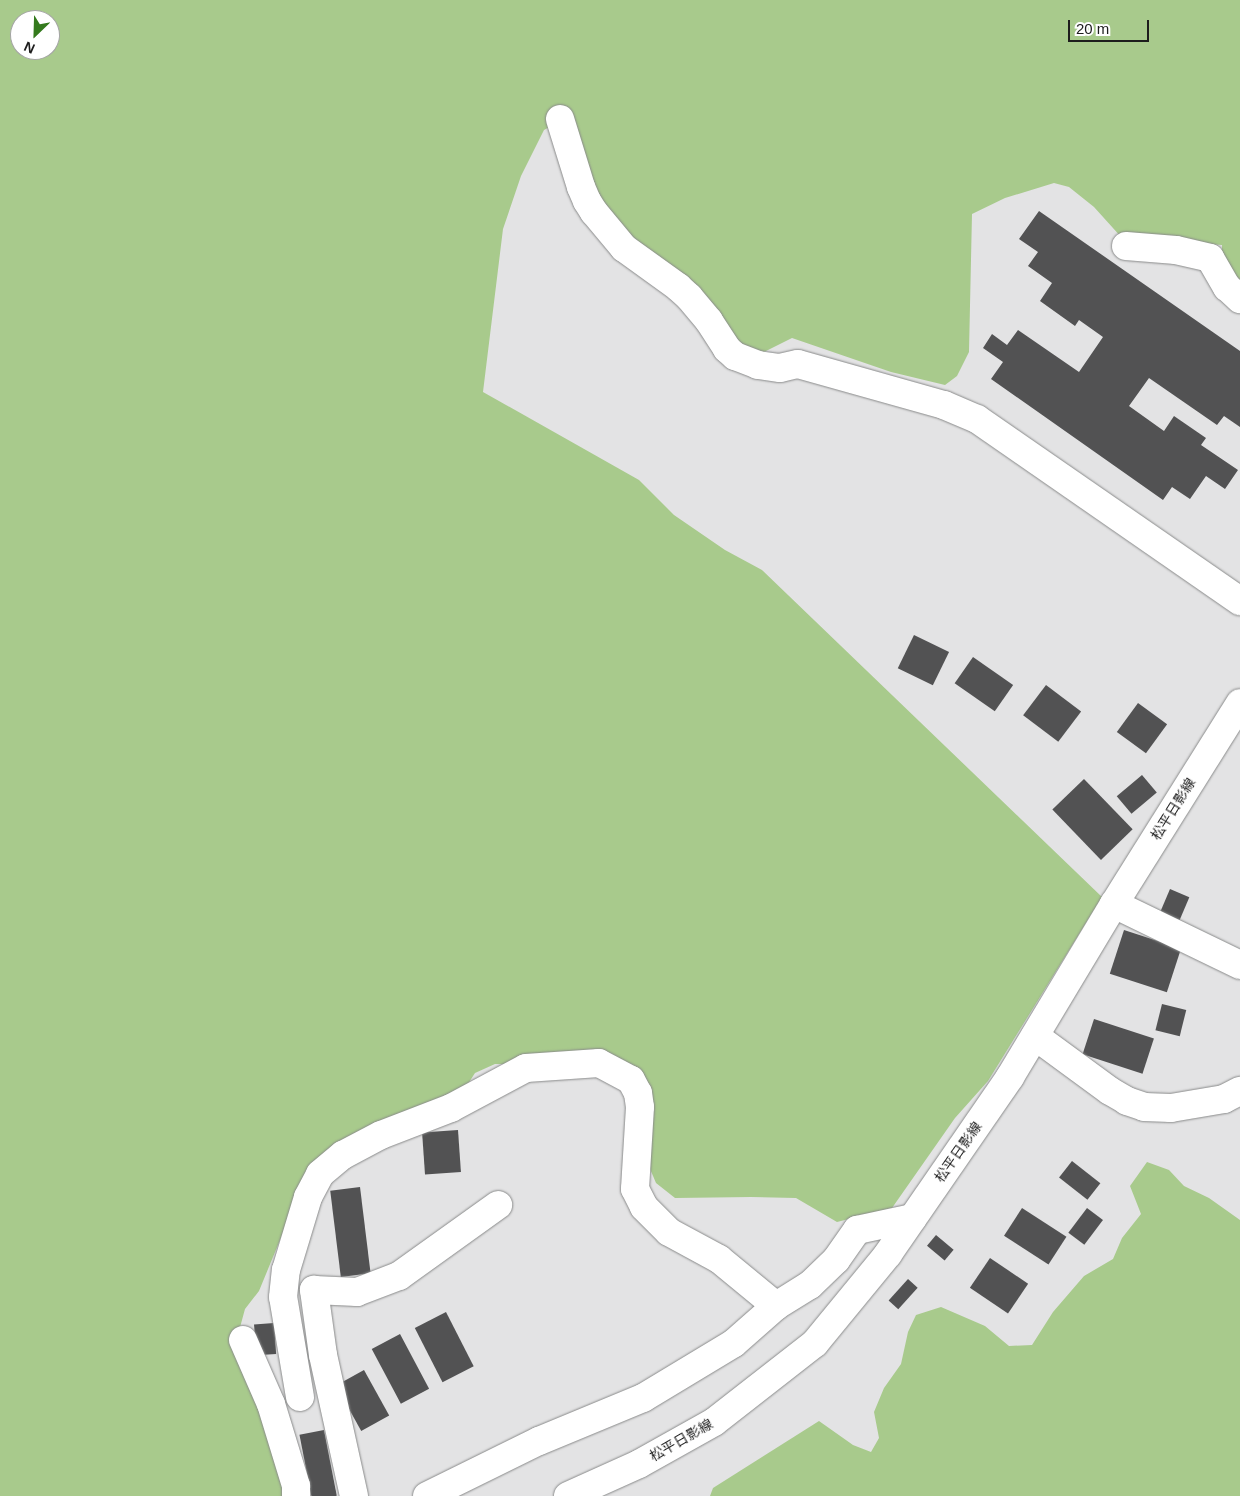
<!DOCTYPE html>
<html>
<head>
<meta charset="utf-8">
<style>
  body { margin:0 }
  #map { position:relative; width:1240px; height:1496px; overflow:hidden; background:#e3e3e4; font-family:Helvetica,"Noto Sans JP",sans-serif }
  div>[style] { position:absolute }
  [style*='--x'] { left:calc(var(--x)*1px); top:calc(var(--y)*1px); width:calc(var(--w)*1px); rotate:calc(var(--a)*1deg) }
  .green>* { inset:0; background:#a8ca8c }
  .building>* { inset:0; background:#525253; transform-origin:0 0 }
  .roads { filter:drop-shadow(0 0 1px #898a8a) drop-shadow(0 0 1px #898a8a) }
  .minor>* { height:28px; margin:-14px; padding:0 14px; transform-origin:14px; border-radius:14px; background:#fff }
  span { translate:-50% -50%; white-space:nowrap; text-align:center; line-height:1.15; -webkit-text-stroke:5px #fff; paint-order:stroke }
  .street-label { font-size:14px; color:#1d1d1d }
  .north { position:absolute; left:10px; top:10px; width:50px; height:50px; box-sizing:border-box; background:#fff; border:1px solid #a5a5a5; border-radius:50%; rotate:204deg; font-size:14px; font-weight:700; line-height:20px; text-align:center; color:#1d1d1d }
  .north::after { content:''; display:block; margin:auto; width:18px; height:22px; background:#347a1d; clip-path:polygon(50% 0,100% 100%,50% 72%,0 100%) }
  .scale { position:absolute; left:1068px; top:20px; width:81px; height:22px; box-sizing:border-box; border:2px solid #1d1d1d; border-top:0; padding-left:6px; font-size:15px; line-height:18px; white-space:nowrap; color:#1d1d1d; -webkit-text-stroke:4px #fff; paint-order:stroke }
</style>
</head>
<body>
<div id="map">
  <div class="green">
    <div style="clip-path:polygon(evenodd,0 0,1240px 0,1240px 289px,1222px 258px,1222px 245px,1122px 238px,1094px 207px,1069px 187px,1054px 183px,1005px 198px,972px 214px,969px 352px,957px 376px,945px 385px,891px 372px,792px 338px,758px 355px,744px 353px,597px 208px,564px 119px,544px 130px,521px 176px,503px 229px,483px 392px,639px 480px,674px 515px,725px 550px,762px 570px,1102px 897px,988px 1081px,955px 1118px,892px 1208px,837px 1222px,796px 1198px,751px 1197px,675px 1198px,656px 1183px,645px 1157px,635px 1076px,525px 1064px,495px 1064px,475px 1073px,466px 1087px,301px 1189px,259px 1291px,245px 1309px,236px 1342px,290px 1496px,0 1496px,0 0,20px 20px,50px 20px,50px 50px,20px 50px,20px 20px)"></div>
    <div style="clip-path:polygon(1147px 1162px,1169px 1170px,1184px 1186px,1209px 1198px,1240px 1220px,1240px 1496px,710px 1496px,713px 1488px,819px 1421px,853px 1445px,871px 1452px,879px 1438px,874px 1412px,884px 1388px,901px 1364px,908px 1332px,916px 1315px,941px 1307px,985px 1326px,1009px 1346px,1032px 1345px,1053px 1312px,1084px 1276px,1113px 1259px,1122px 1238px,1141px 1214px,1130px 1186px)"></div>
  </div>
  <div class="building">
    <div style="clip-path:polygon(1039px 211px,1240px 351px,1240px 427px,1224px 416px,1217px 425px,1149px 378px,1129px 406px,1164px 431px,1174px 416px,1206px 438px,1201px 445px,1238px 470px,1225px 489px,1206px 476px,1190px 499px,1172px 487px,1163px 500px,991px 379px,1003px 362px,983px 348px,992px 334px,1007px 345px,1018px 330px,1079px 372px,1103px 337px,1079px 320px,1075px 326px,1040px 301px,1052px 283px,1028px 266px,1038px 252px,1019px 239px)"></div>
    <div style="left:914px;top:635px;width:39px;height:37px;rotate:26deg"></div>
    <div style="left:973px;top:657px;width:49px;height:32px;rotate:35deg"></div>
    <div style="left:1046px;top:685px;width:44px;height:38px;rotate:37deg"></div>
    <div style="left:1138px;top:703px;width:36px;height:36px;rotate:36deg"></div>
    <div style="left:1142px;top:775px;width:23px;height:33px;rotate:50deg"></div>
    <div style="left:1084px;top:779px;width:70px;height:44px;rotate:46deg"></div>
    <div style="left:1170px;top:889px;width:21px;height:25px;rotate:23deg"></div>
    <div style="left:1124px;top:930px;width:60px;height:46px;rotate:18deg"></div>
    <div style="left:1162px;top:1004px;width:25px;height:27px;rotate:14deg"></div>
    <div style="left:1094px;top:1019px;width:63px;height:37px;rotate:18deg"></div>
    <div style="left:458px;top:1130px;width:42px;height:36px;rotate:86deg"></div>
    <div style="left:1072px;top:1161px;width:36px;height:21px;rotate:38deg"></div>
    <div style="left:360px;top:1187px;width:87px;height:30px;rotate:83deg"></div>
    <div style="left:1022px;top:1208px;width:53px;height:33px;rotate:33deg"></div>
    <div style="left:1087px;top:1208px;width:20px;height:31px;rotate:37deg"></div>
    <div style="left:936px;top:1235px;width:23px;height:14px;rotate:40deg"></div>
    <div style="left:990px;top:1258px;width:46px;height:36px;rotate:34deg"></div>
    <div style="left:908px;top:1279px;width:13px;height:29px;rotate:42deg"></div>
    <div style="left:446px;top:1312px;width:61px;height:35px;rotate:63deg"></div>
    <div style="left:274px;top:1323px;width:31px;height:20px;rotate:86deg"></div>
    <div style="left:400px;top:1334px;width:62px;height:32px;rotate:62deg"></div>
    <div style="left:364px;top:1370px;width:52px;height:32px;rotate:61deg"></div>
    <div style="left:324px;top:1430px;width:67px;height:25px;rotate:79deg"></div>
  </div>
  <div class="roads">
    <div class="minor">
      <div style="--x:560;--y:119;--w:71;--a:72.8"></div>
      <div style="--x:581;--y:187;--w:15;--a:67"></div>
      <div style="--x:587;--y:201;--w:13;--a:58"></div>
      <div style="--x:594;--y:212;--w:47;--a:50.2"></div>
      <div style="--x:624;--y:248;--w:67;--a:35.8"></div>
      <div style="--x:678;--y:287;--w:15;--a:42"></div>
      <div style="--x:689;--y:297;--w:31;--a:50"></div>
      <div style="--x:709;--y:321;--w:33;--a:57"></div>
      <div style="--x:727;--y:349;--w:11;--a:41"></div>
      <div style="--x:735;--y:356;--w:25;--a:21"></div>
      <div style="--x:758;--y:365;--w:22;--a:8"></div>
      <div style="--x:780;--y:368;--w:18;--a:-13"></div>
      <div style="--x:798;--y:364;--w:152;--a:15.7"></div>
      <div style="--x:944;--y:405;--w:36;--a:23"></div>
      <div style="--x:977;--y:419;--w:320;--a:34.7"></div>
      <div style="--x:1126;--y:246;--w:50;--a:4.6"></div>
      <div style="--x:1176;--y:250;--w:35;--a:13"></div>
      <div style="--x:1210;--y:258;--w:34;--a:60"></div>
      <div style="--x:1227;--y:287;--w:18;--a:43"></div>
      <div style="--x:1114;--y:904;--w:140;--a:25.8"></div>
      <div style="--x:1035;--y:1036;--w:93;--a:36.3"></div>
      <div style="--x:1110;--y:1091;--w:20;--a:30"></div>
      <div style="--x:1127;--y:1101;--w:18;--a:19"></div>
      <div style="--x:1144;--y:1107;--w:27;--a:2"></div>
      <div style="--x:1171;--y:1108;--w:54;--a:-9.6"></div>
      <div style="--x:1224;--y:1099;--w:18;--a:-27"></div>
      <div style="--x:243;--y:1340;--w:70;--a:66.4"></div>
      <div style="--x:271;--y:1404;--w:86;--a:73"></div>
      <div style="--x:296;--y:1486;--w:10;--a:90"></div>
      <div style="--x:300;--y:1397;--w:101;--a:-99.6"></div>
      <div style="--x:283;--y:1297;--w:27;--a:-84"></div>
      <div style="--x:286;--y:1270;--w:76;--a:-73.2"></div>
      <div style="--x:308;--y:1197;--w:26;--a:-62"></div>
      <div style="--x:320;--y:1174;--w:30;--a:-40"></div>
      <div style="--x:343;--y:1155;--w:43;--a:-27.8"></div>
      <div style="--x:381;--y:1135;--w:75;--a:-21.1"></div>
      <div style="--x:451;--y:1108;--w:85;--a:-28.1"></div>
      <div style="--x:526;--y:1068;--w:73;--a:-3.9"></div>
      <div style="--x:599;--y:1063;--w:36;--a:28"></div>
      <div style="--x:631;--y:1080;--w:15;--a:62"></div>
      <div style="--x:638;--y:1093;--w:14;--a:82"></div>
      <div style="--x:640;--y:1107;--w:82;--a:93.5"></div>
      <div style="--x:635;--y:1189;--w:20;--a:63"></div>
      <div style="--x:644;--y:1207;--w:35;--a:45"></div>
      <div style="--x:669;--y:1232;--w:57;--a:28.4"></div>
      <div style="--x:719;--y:1259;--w:74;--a:39.5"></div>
      <div style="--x:354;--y:1496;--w:144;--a:-102.4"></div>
      <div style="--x:323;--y:1355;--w:66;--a:-97.9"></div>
      <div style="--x:314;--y:1290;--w:43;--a:2.7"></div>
      <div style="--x:357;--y:1292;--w:45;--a:-20.9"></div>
      <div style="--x:399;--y:1276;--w:122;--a:-35.6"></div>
      <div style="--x:427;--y:1496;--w:125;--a:-26.2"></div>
      <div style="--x:539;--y:1441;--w:113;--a:-22.5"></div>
      <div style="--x:643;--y:1398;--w:106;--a:-31.1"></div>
      <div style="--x:734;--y:1343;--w:56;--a:-41.4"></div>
      <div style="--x:776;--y:1306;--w:40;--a:-32"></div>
      <div style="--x:810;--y:1285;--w:36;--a:-44"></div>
      <div style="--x:836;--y:1260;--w:37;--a:-55"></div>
      <div style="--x:857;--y:1230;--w:57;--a:-12.1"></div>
      <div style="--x:568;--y:1496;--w:78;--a:-24.3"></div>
      <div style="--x:639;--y:1464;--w:86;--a:-29.2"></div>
      <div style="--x:714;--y:1422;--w:128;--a:-38"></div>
      <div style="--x:815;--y:1343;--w:115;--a:-50.6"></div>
      <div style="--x:888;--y:1254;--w:215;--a:-55.4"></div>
      <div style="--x:1010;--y:1077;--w:202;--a:-59"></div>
      <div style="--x:1114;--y:904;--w:237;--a:-57.9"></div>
    </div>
  </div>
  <div class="street-label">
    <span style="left:1173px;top:809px;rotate:-58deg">松平日影線</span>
    <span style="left:958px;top:1152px;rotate:-55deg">松平日影線</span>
    <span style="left:681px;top:1440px;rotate:-30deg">松平日影線</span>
  </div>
  <div class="north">N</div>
  <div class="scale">20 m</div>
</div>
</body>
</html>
